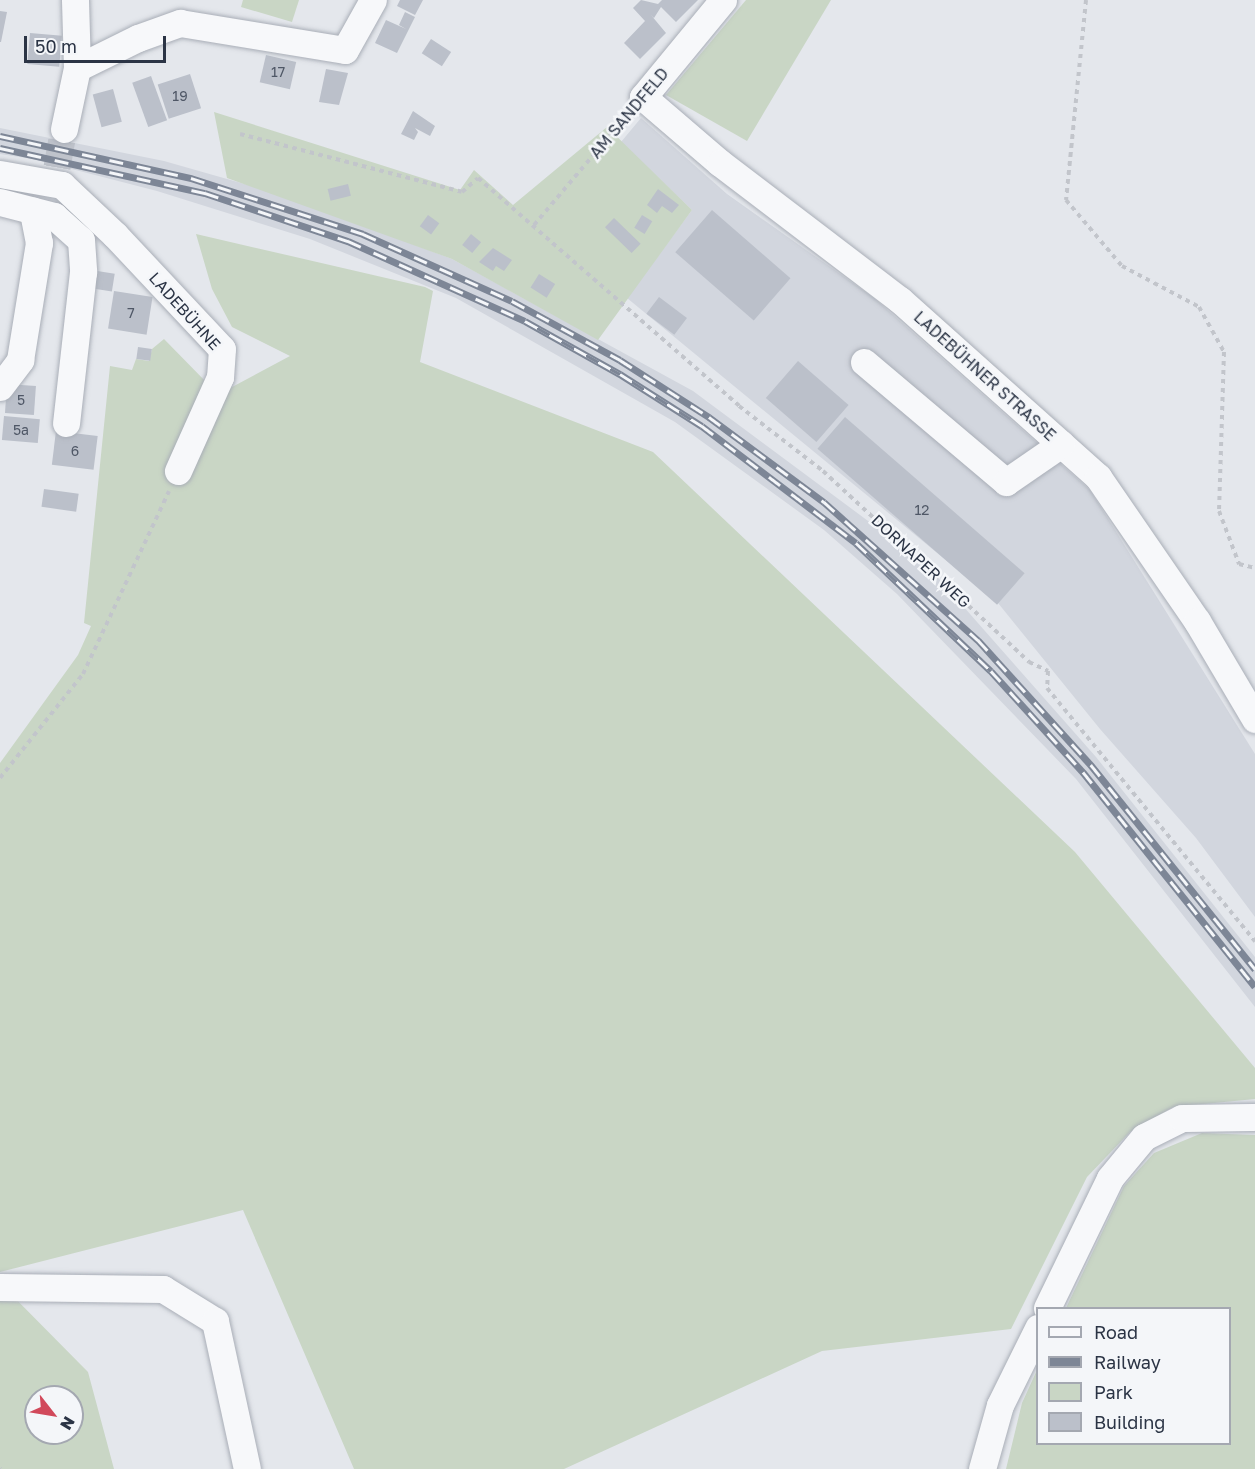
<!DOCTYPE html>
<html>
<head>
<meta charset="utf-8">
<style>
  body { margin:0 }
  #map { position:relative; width:1255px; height:1469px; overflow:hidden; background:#e4e7ec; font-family:"Golos Text",sans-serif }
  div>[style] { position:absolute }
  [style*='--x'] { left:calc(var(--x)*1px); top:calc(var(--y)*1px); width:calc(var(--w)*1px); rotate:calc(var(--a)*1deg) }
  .built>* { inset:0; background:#d2d6de }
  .green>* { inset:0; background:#c9d6c5 }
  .building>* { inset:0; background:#bbc0ca; transform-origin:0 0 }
  .minor-tunnel>* { height:27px; margin-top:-13.5px; transform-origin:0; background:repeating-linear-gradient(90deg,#bfc3cb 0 27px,transparent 0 41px) }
  .path>* { height:4px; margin-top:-2px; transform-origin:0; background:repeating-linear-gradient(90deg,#c2c5cb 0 4.5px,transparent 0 9px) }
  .roads { filter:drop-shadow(0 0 2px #a9aeb7) drop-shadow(0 0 2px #a9aeb7) }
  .minor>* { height:27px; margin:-13.5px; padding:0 13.5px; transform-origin:13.5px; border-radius:13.5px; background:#f7f8fa }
  .rail>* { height:7px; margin-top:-3.5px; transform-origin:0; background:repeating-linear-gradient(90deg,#f4f6f9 0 14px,#7d8696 0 28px); box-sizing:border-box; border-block:2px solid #7d8696 }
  span { translate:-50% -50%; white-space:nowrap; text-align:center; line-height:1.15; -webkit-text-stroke:5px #f4f6f9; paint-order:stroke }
  .number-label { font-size:14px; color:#4f5766 }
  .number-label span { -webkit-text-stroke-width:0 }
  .street-label { font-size:16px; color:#2b3445 }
  .legend { position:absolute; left:1036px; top:1307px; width:195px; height:138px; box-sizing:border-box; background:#f4f6f9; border:2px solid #a4a8b1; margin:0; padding:8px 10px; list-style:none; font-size:18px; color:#2b3445 }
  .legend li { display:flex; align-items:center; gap:12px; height:30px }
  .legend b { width:30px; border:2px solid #a4a8b1 }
  .north { position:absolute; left:24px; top:1385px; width:60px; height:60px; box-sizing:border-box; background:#f4f6f9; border:2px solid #a4a8b1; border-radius:50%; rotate:121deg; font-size:16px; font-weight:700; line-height:24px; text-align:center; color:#2b3445 }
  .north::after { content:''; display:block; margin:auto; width:21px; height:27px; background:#d1495b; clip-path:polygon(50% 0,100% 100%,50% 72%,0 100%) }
  .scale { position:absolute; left:24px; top:36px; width:142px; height:27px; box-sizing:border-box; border:3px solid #2b3445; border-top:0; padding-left:8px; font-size:18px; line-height:21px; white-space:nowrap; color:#2b3445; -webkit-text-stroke:4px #f4f6f9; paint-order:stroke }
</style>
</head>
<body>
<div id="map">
  <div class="built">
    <div style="clip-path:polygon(641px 118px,727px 194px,874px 298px,1090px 490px,1255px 754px,1255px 917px,1196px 838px,1100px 729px,998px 603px,627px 298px,692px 210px,621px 142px)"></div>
    <div style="clip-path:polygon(0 128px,164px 161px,280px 194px,452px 259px,693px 391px,926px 564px,1096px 757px,1255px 957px,1255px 1007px,1076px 779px,897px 594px,824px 530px,675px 422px,456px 298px,310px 239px,157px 191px,33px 159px,0 154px)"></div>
  </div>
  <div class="green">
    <div style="clip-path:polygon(243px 0,299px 0,292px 22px,241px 7px)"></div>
    <div style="clip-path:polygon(746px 0,831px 0,747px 141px,666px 95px)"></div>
    <div style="clip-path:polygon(214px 112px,460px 190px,474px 170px,513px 205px,607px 127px,692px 210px,598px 340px,452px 259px,227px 178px)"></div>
    <div style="clip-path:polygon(196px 234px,425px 287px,433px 291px,420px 362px,653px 452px,1075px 852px,1255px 1068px,1255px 1099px,1173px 1107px,1130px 1132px,1087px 1177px,1011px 1329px,822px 1351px,564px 1469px,354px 1469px,243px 1210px,0 1272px,0 763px,78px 655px,91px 626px,84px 623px,110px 366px,132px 370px,136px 359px,149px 361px,152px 349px,164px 339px,210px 386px,206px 401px,290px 356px,232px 327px,212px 289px)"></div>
    <div style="clip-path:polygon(1202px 1133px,1255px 1135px,1255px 1469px,1006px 1469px,1022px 1403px,1037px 1370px,1038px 1444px,1230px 1444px,1230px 1308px,1066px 1308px,1124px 1186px,1154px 1153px)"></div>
    <div style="clip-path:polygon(evenodd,0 1283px,88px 1372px,114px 1469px,0 1469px,0 1283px,36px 1397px,72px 1397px,72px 1433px,36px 1433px,36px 1397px)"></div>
  </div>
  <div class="building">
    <div style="clip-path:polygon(400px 0,423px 0,415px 15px,397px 6px)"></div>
    <div style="clip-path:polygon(641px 0,658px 4px,662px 0,698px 0,676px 22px,661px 7px,654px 18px,651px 15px,666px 33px,640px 59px,624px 43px,645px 21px,633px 8px)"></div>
    <div style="clip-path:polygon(0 11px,7px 12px,1px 42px,0 42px)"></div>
    <div style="clip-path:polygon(405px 12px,415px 17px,397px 53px,375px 43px,386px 20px,406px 29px,399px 25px)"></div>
    <div style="left:30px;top:33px;width:32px;height:31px;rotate:5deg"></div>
    <div style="left:431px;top:39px;width:24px;height:17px;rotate:33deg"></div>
    <div style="left:266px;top:55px;width:31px;height:28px;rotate:13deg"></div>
    <div style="clip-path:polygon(326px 69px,348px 73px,339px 105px,319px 102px)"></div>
    <div style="left:190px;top:74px;width:36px;height:34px;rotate:72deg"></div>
    <div style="left:151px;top:76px;width:47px;height:20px;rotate:70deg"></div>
    <div style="left:113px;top:89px;width:34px;height:21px;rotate:75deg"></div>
    <div style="clip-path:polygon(413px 111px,435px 126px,430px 136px,415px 128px,418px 132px,414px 140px,401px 134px)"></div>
    <div style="left:348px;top:184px;width:12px;height:21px;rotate:76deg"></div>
    <div style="clip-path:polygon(658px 189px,679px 205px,672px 213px,662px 206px,657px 213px,647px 205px)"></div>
    <div style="left:712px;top:210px;width:104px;height:56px;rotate:41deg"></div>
    <div style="left:428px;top:215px;width:14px;height:14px;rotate:36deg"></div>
    <div style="left:642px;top:215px;width:12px;height:15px;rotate:31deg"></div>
    <div style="left:614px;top:218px;width:37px;height:13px;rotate:44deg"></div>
    <div style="left:471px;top:234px;width:13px;height:14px;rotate:39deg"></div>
    <div style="clip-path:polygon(493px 248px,512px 260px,504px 271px,496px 266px,493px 271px,479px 262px)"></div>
    <div style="left:91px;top:270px;width:24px;height:18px;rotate:9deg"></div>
    <div style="left:539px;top:274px;width:19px;height:16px;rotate:32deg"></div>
    <div style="left:114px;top:291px;width:39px;height:38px;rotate:9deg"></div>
    <div style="left:659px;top:297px;width:35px;height:21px;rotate:37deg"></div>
    <div style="left:138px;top:347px;width:14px;height:12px;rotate:8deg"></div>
    <div style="left:798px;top:361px;width:67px;height:49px;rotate:41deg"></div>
    <div style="left:7px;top:384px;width:29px;height:29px;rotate:4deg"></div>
    <div style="left:4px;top:416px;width:36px;height:24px;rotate:5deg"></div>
    <div style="left:845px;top:417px;width:238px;height:42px;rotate:41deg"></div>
    <div style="left:56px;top:431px;width:42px;height:34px;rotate:7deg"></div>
    <div style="left:44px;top:489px;width:35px;height:18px;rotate:8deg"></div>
  </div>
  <div class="minor-tunnel">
    <div style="--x:57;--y:167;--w:39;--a:-80"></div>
  </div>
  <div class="path">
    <div style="--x:1086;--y:0;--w:201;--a:95.7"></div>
    <div style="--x:1066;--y:200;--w:87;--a:49.7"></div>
    <div style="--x:1122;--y:266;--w:87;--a:28"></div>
    <div style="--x:1199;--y:307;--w:51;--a:60.9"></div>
    <div style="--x:1224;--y:352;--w:159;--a:91.8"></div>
    <div style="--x:1219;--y:511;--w:57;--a:69.3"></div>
    <div style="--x:1239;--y:564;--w:16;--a:14"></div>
    <div style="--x:240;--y:134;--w:229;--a:14.6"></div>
    <div style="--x:462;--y:192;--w:21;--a:-41"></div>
    <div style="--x:478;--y:178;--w:347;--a:41.1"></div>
    <div style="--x:739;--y:406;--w:106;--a:37.7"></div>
    <div style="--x:823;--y:471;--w:281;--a:42.8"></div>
    <div style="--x:1029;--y:662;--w:21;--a:25"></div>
    <div style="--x:1048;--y:671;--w:17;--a:93"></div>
    <div style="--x:1047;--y:688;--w:328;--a:50.6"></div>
    <div style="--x:534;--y:225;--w:147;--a:-49.7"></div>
    <div style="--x:0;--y:778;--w:133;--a:-51.4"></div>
    <div style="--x:83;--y:674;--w:202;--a:-64.8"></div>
    <div style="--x:0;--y:1468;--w:1;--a:45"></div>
  </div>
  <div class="roads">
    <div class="minor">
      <div style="--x:723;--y:0;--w:126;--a:129.5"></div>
      <div style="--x:643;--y:97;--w:101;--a:40.6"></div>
      <div style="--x:720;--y:163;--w:226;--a:37.3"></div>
      <div style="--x:900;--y:300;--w:266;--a:41.8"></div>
      <div style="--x:1098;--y:477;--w:175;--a:55.5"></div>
      <div style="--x:1197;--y:621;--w:114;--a:59.4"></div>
      <div style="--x:77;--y:68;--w:68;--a:-26.2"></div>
      <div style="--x:138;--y:38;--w:45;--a:-19.7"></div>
      <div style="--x:180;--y:23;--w:167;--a:9.3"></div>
      <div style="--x:345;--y:50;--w:57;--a:-60.8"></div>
      <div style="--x:64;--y:129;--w:62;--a:-78"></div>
      <div style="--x:77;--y:68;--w:68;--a:-91.7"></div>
      <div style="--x:0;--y:174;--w:63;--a:10.1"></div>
      <div style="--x:62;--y:185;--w:73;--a:43.3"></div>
      <div style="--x:115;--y:235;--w:156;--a:46.8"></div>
      <div style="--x:222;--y:349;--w:28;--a:94"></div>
      <div style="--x:220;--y:377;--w:103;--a:114.1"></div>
      <div style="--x:0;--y:202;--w:56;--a:14.5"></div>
      <div style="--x:54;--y:216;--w:36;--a:42"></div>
      <div style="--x:81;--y:240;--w:32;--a:86"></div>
      <div style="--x:83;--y:272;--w:152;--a:96.4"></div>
      <div style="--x:864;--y:362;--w:186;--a:40.2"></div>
      <div style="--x:1006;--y:482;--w:67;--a:-34.6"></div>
      <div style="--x:0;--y:387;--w:34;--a:-53"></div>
      <div style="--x:20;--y:360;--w:119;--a:-80.8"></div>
      <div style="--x:39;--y:243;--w:33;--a:-101"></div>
      <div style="--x:0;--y:1287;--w:163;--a:0.7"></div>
      <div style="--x:163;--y:1289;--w:61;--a:31.6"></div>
      <div style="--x:215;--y:1321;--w:151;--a:77.8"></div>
      <div style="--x:1047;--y:1308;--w:144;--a:-64.1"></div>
      <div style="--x:1110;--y:1178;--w:53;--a:-50.3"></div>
      <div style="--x:1144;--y:1137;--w:42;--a:-26.6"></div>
      <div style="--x:1182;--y:1118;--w:73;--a:-0.8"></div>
      <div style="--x:982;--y:1469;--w:66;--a:-74.3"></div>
      <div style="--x:1000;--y:1405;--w:86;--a:-63.7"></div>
    </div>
  </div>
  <div class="rail">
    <div style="--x:0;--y:136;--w:196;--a:12.4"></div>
    <div style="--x:191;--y:178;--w:181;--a:18"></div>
    <div style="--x:363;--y:234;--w:163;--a:24.2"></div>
    <div style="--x:512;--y:301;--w:123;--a:28.6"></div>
    <div style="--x:620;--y:360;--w:106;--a:32.6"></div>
    <div style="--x:709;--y:417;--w:143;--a:36.5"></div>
    <div style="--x:824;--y:502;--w:207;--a:41.9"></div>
    <div style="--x:978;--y:640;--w:169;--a:47.9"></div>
    <div style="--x:1091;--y:765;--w:262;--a:51.2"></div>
    <div style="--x:0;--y:148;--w:210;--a:12.4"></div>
    <div style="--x:205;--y:193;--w:151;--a:18.6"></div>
    <div style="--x:348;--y:241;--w:194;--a:24.3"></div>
    <div style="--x:525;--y:321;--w:109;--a:29.2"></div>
    <div style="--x:620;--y:374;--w:97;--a:32.4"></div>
    <div style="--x:702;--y:426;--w:193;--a:37.2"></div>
    <div style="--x:856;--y:543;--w:186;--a:43.5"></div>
    <div style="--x:991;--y:671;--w:137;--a:47.7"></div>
    <div style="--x:1083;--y:772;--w:275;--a:51.3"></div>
  </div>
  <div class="number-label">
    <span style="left:278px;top:72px">17</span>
    <span style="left:180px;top:96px">19</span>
    <span style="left:131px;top:313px">7</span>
    <span style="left:21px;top:400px">5</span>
    <span style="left:21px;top:430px">5a</span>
    <span style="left:75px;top:451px">6</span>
    <span style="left:922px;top:510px">12</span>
  </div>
  <div class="street-label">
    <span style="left:629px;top:113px;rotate:-50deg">AM SANDFELD</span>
    <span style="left:185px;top:311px;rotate:48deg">LADEBÜHNE</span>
    <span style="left:985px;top:376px;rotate:42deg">LADEBÜHNER STRASSE</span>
    <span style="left:921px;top:561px;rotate:43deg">DORNAPER WEG</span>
  </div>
  <ul class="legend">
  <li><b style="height:8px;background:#f7f8fa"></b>Road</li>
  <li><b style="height:8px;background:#7d8696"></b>Railway</li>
  <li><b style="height:16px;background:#c9d6c5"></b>Park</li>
  <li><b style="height:16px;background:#bbc0ca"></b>Building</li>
  </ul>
  <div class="north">N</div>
  <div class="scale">50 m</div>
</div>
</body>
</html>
